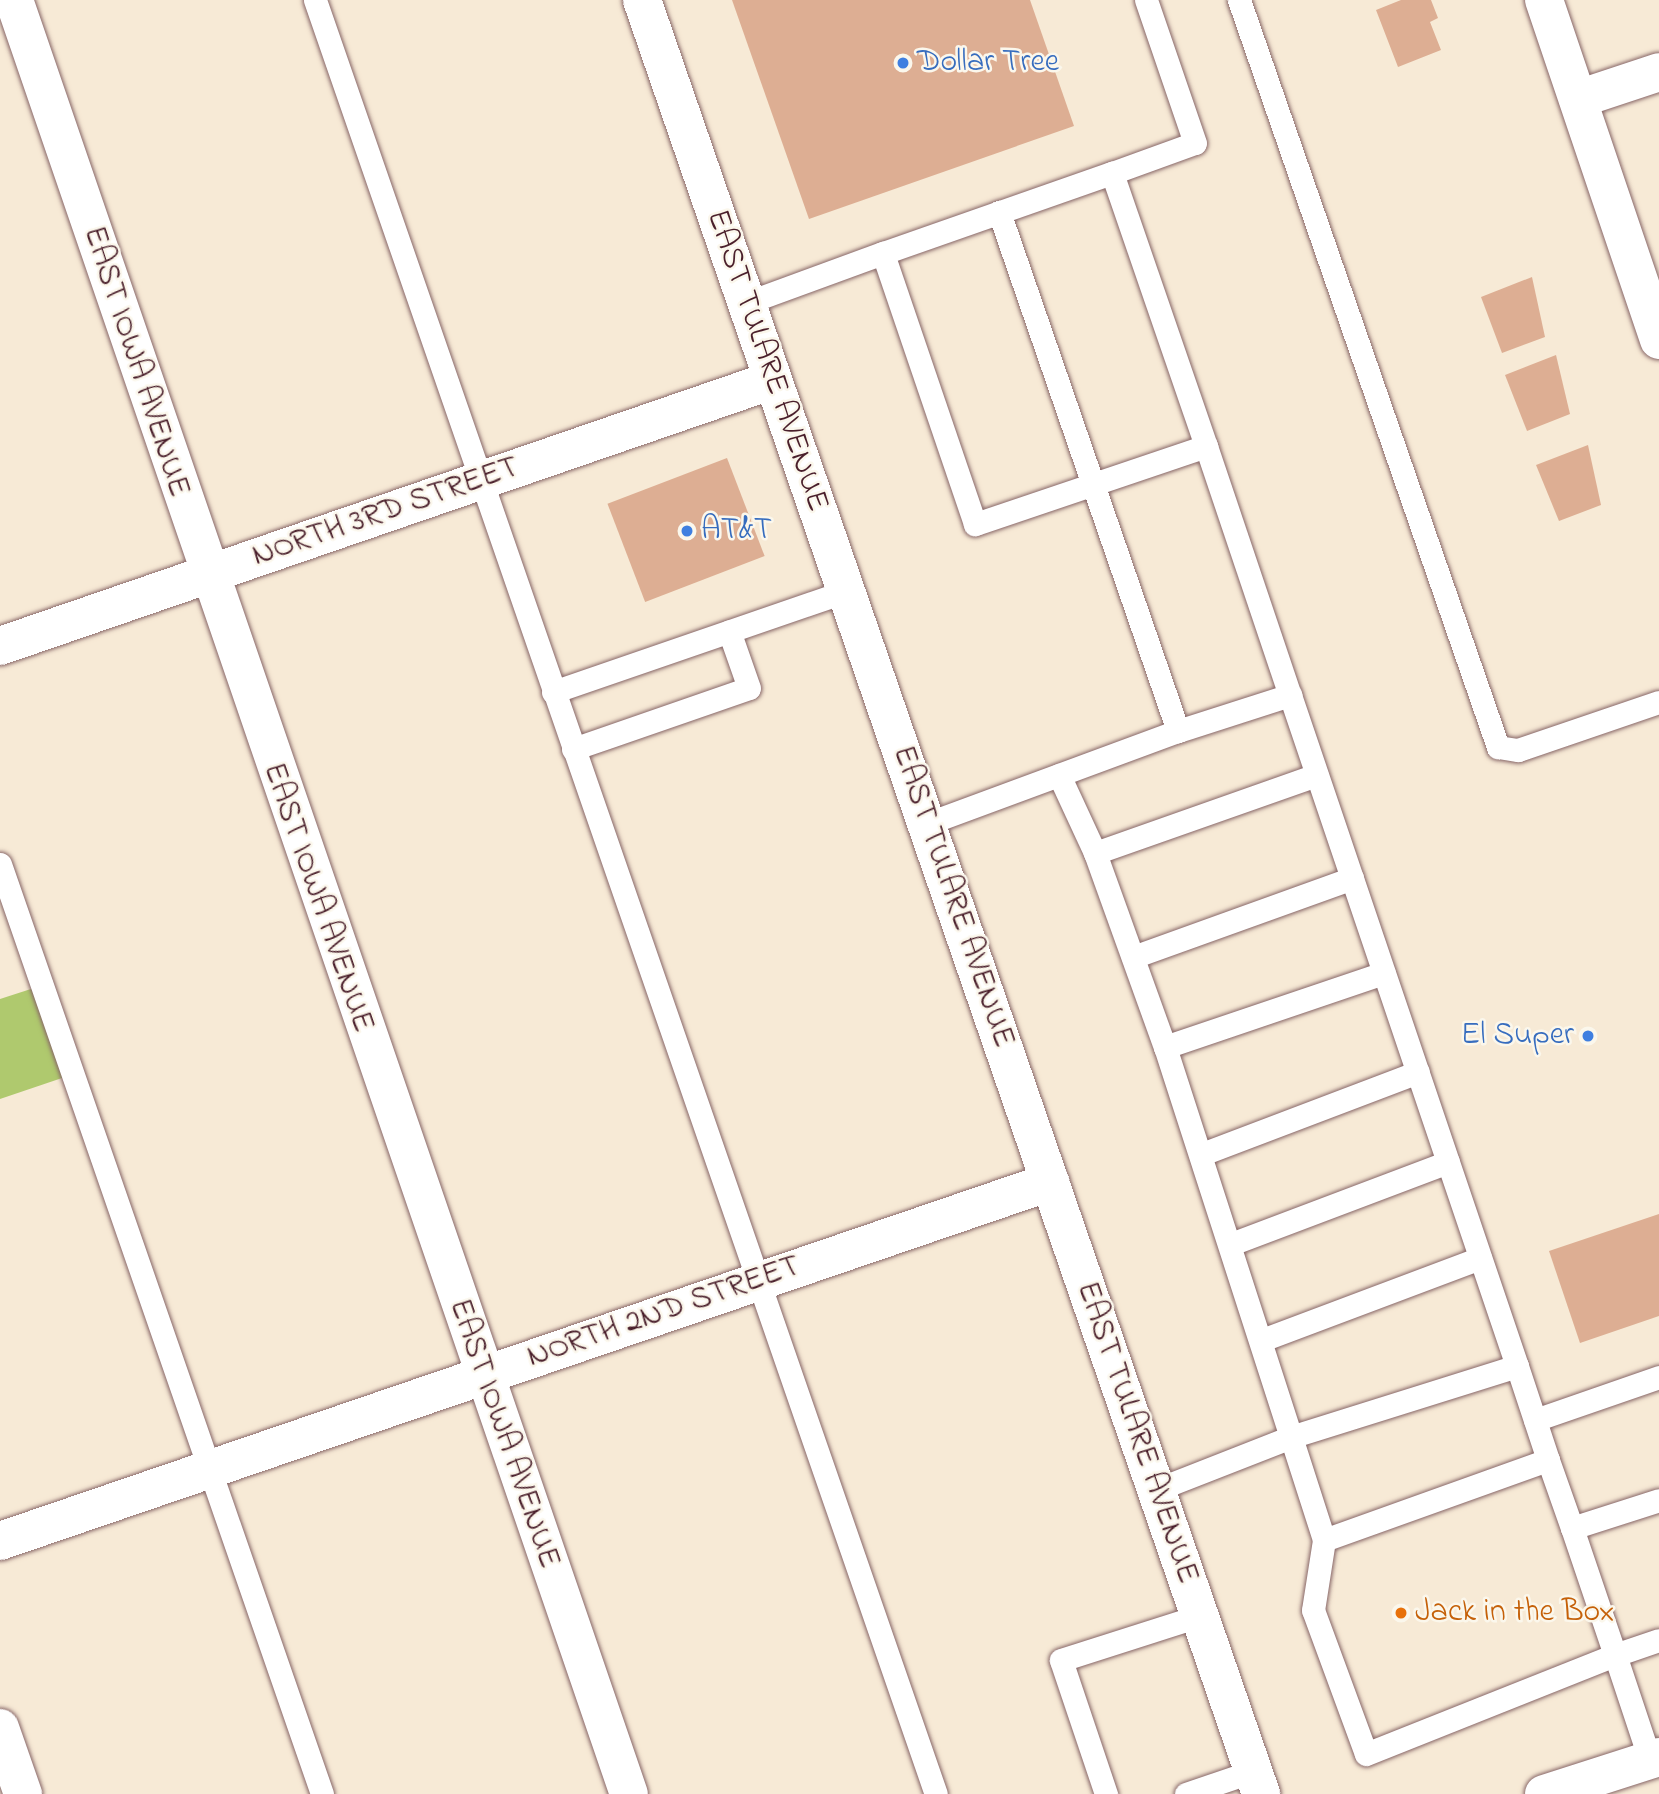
<!DOCTYPE html>
<html>
<head>
<meta charset="utf-8">
<style>
  body { margin:0 }
  #map { position:relative; width:1659px; height:1794px; overflow:hidden; background:#f7ead6; font-family:"Indie Flower",sans-serif }
  div>[style] { position:absolute }
  [style*='--x'] { left:calc(var(--x)*1px); top:calc(var(--y)*1px); width:calc(var(--w)*1px); rotate:calc(var(--a)*1deg) }
  .green>* { inset:0; background:#afc96e }
  .building>* { inset:0; background:#ddae93; transform-origin:0 0 }
  .roads { filter:drop-shadow(0 0 2px #876667) drop-shadow(0 0 2px #876667) }
  .lane>* { height:23px; margin:-11.5px; padding:0 11.5px; transform-origin:11.5px; border-radius:11.5px; background:#fff }
  .street>* { height:38px; margin:-19px; padding:0 19px; transform-origin:19px; border-radius:19px; background:#fff }
  .secondary>* { height:38px; margin:-19px; padding:0 19px; transform-origin:19px; border-radius:19px; background:#fff }
  .dots>* { width:19px; height:19px; translate:-50% -50%; box-sizing:border-box; border:4px solid #fbf7ec; border-radius:50% }
  span { translate:-50% -50%; white-space:nowrap; text-align:center; line-height:1.15; -webkit-text-stroke:5px #fbf7ec; paint-order:stroke }
  .shop-label { font-size:32px; color:#366cbe }
  .left { translate:0 -50%; text-align:left }
  .right { translate:-100% -50%; text-align:right }
  .street-label { font-size:32px; color:#4a1f2b }
  .food-label { font-size:32px; color:#c56008 }
</style>
</head>
<body>
<div id="map">
  <div class="green">
    <div style="clip-path:polygon(34px 988px,65px 1077px,0 1099px,0 999px)"></div>
  </div>
  <div class="building">
    <div style="clip-path:polygon(732px 0,1030px 0,1074px 126px,809px 219px)"></div>
    <div style="clip-path:polygon(1401px 0,1431px 0,1438px 18px,1430px 22px,1441px 50px,1398px 67px,1376px 10px)"></div>
    <div style="clip-path:polygon(1532px 277px,1545px 337px,1502px 353px,1481px 297px)"></div>
    <div style="clip-path:polygon(1556px 355px,1570px 414px,1527px 431px,1505px 375px)"></div>
    <div style="clip-path:polygon(1588px 445px,1601px 505px,1559px 521px,1536px 465px)"></div>
    <div style="left:727px;top:458px;width:105px;height:128px;rotate:69deg"></div>
    <div style="clip-path:polygon(1659px 1214px,1659px 1316px,1580px 1343px,1549px 1251px)"></div>
  </div>
  <div class="roads">
    <div class="lane">
      <div style="--x:315;--y:0;--w:1898;--a:70.91"></div>
      <div style="--x:1239;--y:0;--w:791;--a:70.88"></div>
      <div style="--x:1498;--y:747;--w:20;--a:9"></div>
      <div style="--x:1518;--y:750;--w:149;--a:-18.8"></div>
      <div style="--x:1112;--y:173;--w:289;--a:71"></div>
      <div style="--x:1206;--y:446;--w:244;--a:161.3"></div>
      <div style="--x:975;--y:524;--w:286;--a:-108.8"></div>
      <div style="--x:883;--y:253;--w:243;--a:-19.3"></div>
      <div style="--x:1112;--y:173;--w:88;--a:-19.9"></div>
      <div style="--x:1195;--y:143;--w:151;--a:-108.9"></div>
      <div style="--x:999;--y:212;--w:549;--a:70.97"></div>
      <div style="--x:1178;--y:731;--w:118;--a:-17.8"></div>
      <div style="--x:1290;--y:695;--w:708;--a:71.31"></div>
      <div style="--x:1517;--y:1366;--w:237;--a:162.6"></div>
      <div style="--x:1291;--y:1437;--w:108;--a:72.2"></div>
      <div style="--x:1324;--y:1540;--w:238;--a:-19.7"></div>
      <div style="--x:1548;--y:1460;--w:72;--a:70.6"></div>
      <div style="--x:1572;--y:1528;--w:91;--a:-17.8"></div>
      <div style="--x:746;--y:303;--w:146;--a:-20.1"></div>
      <div style="--x:1206;--y:446;--w:263;--a:71.4"></div>
      <div style="--x:553;--y:692;--w:310;--a:-19"></div>
      <div style="--x:573;--y:749;--w:186;--a:-19.1"></div>
      <div style="--x:749;--y:688;--w:60;--a:-109.3"></div>
      <div style="--x:1059;--y:775;--w:86;--a:65.2"></div>
      <div style="--x:1095;--y:853;--w:206;--a:70.2"></div>
      <div style="--x:1165;--y:1047;--w:410;--a:72.1"></div>
      <div style="--x:1291;--y:1437;--w:145;--a:158.6"></div>
      <div style="--x:926;--y:824;--w:269;--a:-20.3"></div>
      <div style="--x:1095;--y:853;--w:235;--a:-19.4"></div>
      <div style="--x:0;--y:864;--w:984;--a:70.9"></div>
      <div style="--x:1133;--y:957;--w:233;--a:-19.8"></div>
      <div style="--x:1165;--y:1047;--w:231;--a:-18.7"></div>
      <div style="--x:1202;--y:1154;--w:231;--a:-20.8"></div>
      <div style="--x:1231;--y:1244;--w:232;--a:-20.7"></div>
      <div style="--x:1262;--y:1340;--w:233;--a:-20.6"></div>
      <div style="--x:1517;--y:1366;--w:99;--a:71.7"></div>
      <div style="--x:1535;--y:1420;--w:131;--a:-19.1"></div>
      <div style="--x:1324;--y:1540;--w:71;--a:98.9"></div>
      <div style="--x:1313;--y:1610;--w:153;--a:69.8"></div>
      <div style="--x:1366;--y:1754;--w:268;--a:-21.7"></div>
      <div style="--x:1615;--y:1655;--w:134;--a:-108.7"></div>
      <div style="--x:1650;--y:1760;--w:111;--a:-108.4"></div>
      <div style="--x:1615;--y:1655;--w:46;--a:-18.8"></div>
      <div style="--x:1106;--y:1794;--w:141;--a:-108.6"></div>
      <div style="--x:1061;--y:1660;--w:145;--a:-17.7"></div>
      <div style="--x:1186;--y:1794;--w:71;--a:-18.9"></div>
    </div>
    <div class="street">
      <div style="--x:14;--y:0;--w:1896;--a:71.08"></div>
      <div style="--x:1544;--y:0;--w:359;--a:71.3"></div>
      <div style="--x:1578;--y:99;--w:85;--a:-18.4"></div>
      <div style="--x:0;--y:646;--w:817;--a:-18.99"></div>
      <div style="--x:0;--y:1541;--w:1110;--a:-18.88"></div>
      <div style="--x:0;--y:1728;--w:70;--a:70.8"></div>
    </div>
    <div class="secondary">
      <div style="--x:642;--y:0;--w:1898;--a:70.96"></div>
      <div style="--x:1544;--y:1794;--w:121;--a:-17.8"></div>
    </div>
  </div>
  <div class="dots">
    <div style="left:903px;top:63px;background:#3f7fe0"></div>
    <div style="left:687px;top:531px;background:#3f7fe0"></div>
    <div style="left:1588px;top:1036px;background:#3f7fe0"></div>
    <div style="left:1401px;top:1613px;background:#e8710a"></div>
  </div>
  <div class="shop-label">
    <span class="left" style="left:917px;top:63px">Dollar Tree</span>
    <span class="left" style="left:701px;top:531px">AT&amp;T</span>
    <span class="right" style="left:1574px;top:1036px">El Super</span>
  </div>
  <div class="street-label">
    <span style="left:766px;top:361px;rotate:71deg">EAST TULARE AVENUE</span>
    <span style="left:135px;top:362px;rotate:72deg">EAST IOWA AVENUE</span>
    <span style="left:386px;top:513px;rotate:-19deg">NORTH 3RD STREET</span>
    <span style="left:952px;top:897px;rotate:71deg">EAST TULARE AVENUE</span>
    <span style="left:317px;top:898px;rotate:71deg">EAST IOWA AVENUE</span>
    <span style="left:664px;top:1313px;rotate:-19deg">NORTH 2ND STREET</span>
    <span style="left:1136px;top:1433px;rotate:71deg">EAST TULARE AVENUE</span>
    <span style="left:503px;top:1434px;rotate:71deg">EAST IOWA AVENUE</span>
  </div>
  <div class="food-label">
    <span class="left" style="left:1415px;top:1613px">Jack in the Box</span>
  </div>
</div>
</body>
</html>
